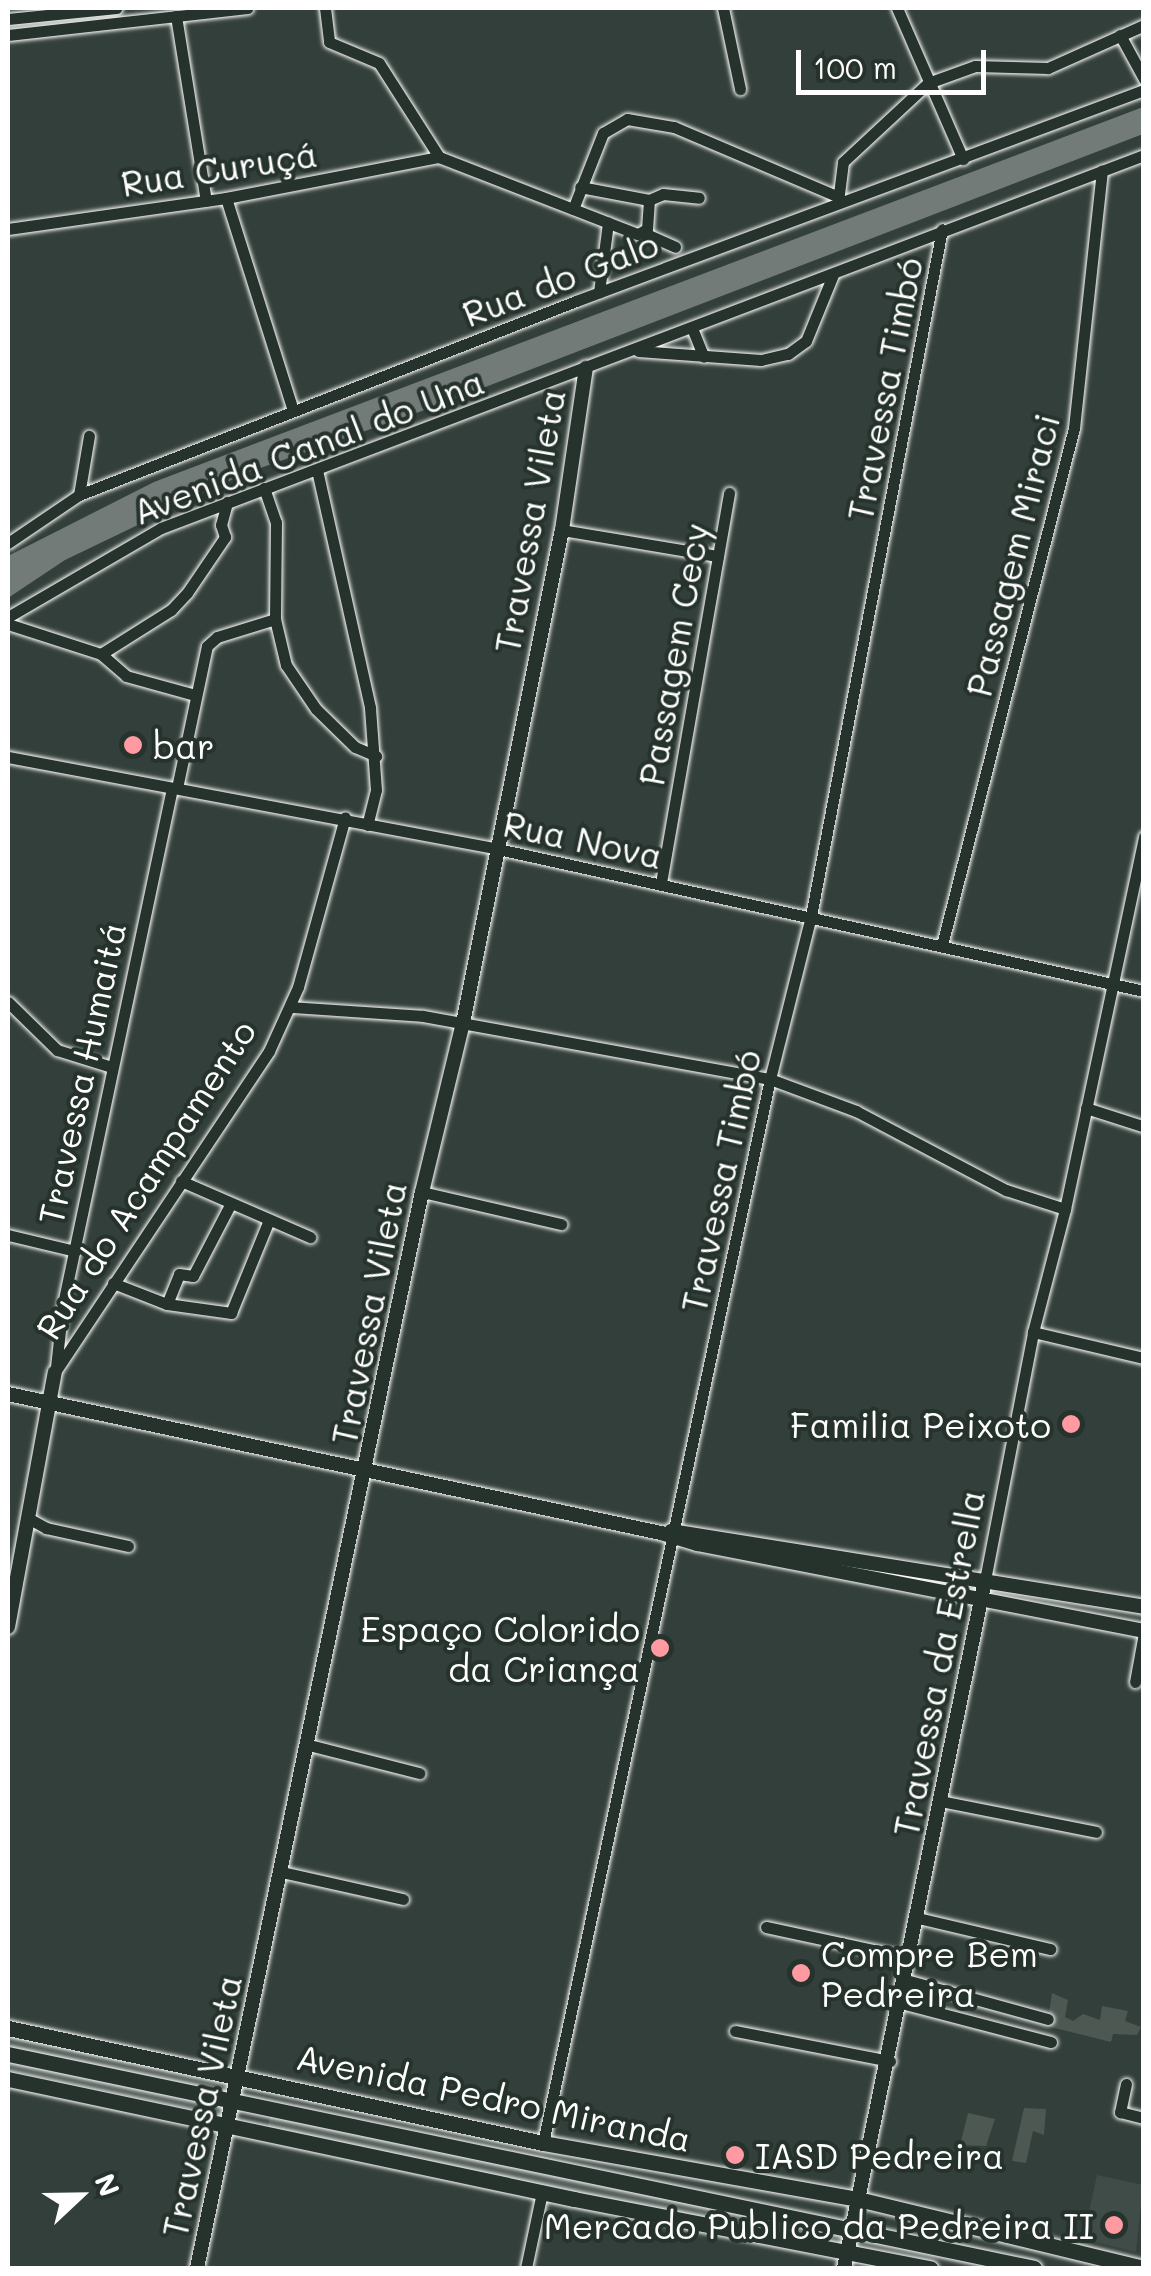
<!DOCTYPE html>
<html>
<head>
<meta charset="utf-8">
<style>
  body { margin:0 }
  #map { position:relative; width:1151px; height:2276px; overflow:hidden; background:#333f3a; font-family:Mali,sans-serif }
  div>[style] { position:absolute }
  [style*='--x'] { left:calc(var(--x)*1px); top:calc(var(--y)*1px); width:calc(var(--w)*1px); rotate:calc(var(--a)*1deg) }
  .built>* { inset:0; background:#404c47 }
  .green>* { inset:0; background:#4d5853; transform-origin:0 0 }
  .water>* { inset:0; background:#737b78 }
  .stream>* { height:4px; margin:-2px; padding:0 2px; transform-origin:2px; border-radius:2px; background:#737b78 }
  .roads { filter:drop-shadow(0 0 2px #fff) drop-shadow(0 0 2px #fff) }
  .minor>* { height:11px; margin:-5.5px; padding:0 5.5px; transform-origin:5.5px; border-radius:5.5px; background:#26332d }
  .tertiary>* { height:14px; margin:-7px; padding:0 7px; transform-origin:7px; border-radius:7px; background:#26332d }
  .secondary>* { height:15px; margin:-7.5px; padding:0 7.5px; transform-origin:7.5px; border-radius:7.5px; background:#26332d }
  .dots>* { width:28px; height:28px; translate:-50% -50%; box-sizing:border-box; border:5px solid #26332d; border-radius:50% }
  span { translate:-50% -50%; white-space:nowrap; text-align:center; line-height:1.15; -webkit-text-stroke:8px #26332d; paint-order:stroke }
  .street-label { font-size:35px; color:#fff }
  .poi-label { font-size:35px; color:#fff }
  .left { translate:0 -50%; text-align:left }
  .right { translate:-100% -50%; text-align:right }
  .frame { position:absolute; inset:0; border:10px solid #fff; pointer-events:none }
  .north { position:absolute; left:30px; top:2146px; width:100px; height:100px; -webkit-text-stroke:8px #26332d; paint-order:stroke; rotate:68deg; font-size:28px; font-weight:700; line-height:40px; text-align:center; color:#fff }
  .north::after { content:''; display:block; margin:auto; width:35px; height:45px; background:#fff; clip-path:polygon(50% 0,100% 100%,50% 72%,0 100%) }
  .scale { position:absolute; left:796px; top:50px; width:190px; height:45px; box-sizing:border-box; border:5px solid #fff; border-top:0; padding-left:12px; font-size:30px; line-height:35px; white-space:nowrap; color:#fff; -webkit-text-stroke:8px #26332d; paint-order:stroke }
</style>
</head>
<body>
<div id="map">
  <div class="built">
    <div style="clip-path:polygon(1097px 2175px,1143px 2185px,1136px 2252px,1083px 2239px)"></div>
  </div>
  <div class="green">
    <div style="clip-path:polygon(1052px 1993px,1068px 2000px,1065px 2017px,1073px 2021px,1083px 2014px,1100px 2020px,1102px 2006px,1128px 2011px,1125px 2021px,1141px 2027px,1137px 2035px,1113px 2034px,1111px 2042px,1047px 2026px)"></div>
    <div style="left:8px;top:2032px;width:224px;height:17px;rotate:11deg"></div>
    <div style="left:8px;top:2058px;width:223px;height:12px;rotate:12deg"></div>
    <div style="clip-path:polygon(1024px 2108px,1046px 2109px,1044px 2135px,1033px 2131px,1026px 2163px,1012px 2161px)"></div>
    <div style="left:271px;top:2112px;width:585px;height:15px;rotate:12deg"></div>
    <div style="clip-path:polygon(968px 2113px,995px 2119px,986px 2146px,960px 2145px)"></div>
  </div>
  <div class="water">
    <div style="clip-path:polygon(1143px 107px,1143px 134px,436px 406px,246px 473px,65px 560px,8px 598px,8px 556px,154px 482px)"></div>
  </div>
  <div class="stream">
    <div style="--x:310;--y:450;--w:12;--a:70"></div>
  </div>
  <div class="roads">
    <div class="minor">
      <div style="--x:325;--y:8;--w:34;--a:83"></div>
      <div style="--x:329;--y:42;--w:54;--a:22.8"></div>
      <div style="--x:379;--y:63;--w:112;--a:57.4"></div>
      <div style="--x:723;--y:8;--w:83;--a:78.1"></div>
      <div style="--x:897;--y:8;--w:165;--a:66.4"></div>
      <div style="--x:176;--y:16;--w:187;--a:80.8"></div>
      <div style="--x:8;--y:19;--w:109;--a:-5.8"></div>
      <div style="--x:8;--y:35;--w:241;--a:-6.4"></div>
      <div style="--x:1120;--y:35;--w:50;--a:61.4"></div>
      <div style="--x:226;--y:198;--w:222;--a:72.5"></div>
      <div style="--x:649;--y:200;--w:15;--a:-23"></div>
      <div style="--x:663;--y:194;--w:36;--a:6"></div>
      <div style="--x:838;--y:202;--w:40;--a:-82.9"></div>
      <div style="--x:843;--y:162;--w:116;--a:-42.9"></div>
      <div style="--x:928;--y:83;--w:50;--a:-19.9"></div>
      <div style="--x:975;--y:66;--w:73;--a:1.6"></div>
      <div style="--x:1048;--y:68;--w:105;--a:-24.1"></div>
      <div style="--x:573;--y:209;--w:82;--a:-68.5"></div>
      <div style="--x:603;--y:133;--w:28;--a:-30"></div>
      <div style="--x:627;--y:119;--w:48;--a:9.7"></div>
      <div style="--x:674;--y:127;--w:179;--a:23"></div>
      <div style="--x:8;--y:229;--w:220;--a:-8.1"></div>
      <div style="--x:226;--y:198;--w:217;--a:-10.9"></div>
      <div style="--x:439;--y:157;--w:213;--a:21.2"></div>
      <div style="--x:638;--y:234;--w:10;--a:-29"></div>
      <div style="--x:647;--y:229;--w:29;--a:-86"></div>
      <div style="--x:649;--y:200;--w:70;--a:-169.3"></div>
      <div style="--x:644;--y:233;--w:34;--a:24"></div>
      <div style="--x:599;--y:292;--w:70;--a:-82.6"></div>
      <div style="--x:692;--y:328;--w:31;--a:68"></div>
      <div style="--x:638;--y:351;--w:123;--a:4.2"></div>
      <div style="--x:761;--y:360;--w:28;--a:-13"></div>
      <div style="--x:788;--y:354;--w:22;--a:-36"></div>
      <div style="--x:806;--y:341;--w:71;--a:-67.8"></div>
      <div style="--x:317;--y:470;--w:244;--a:77.4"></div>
      <div style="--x:370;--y:708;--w:82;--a:85.8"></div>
      <div style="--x:376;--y:790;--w:36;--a:104"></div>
      <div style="--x:264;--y:488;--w:36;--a:71"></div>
      <div style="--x:276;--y:522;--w:97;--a:90.6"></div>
      <div style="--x:275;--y:619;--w:47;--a:76.6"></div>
      <div style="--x:286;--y:665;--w:53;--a:55.7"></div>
      <div style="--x:316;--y:709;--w:54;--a:44.3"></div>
      <div style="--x:355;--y:747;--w:23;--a:23"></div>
      <div style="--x:79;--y:495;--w:60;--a:-80.4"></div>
      <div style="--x:562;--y:530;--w:158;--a:9.5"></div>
      <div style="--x:8;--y:543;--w:86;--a:-34.1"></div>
      <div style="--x:79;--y:495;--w:534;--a:-21.32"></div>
      <div style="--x:576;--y:301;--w:606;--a:-20.38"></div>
      <div style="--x:8;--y:617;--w:177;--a:-30.2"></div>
      <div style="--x:161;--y:528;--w:1051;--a:-20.78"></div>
      <div style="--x:8;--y:624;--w:98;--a:17.9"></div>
      <div style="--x:101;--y:654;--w:33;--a:41"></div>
      <div style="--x:126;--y:676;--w:72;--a:15.4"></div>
      <div style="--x:101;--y:654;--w:83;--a:-32.2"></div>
      <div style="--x:171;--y:610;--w:23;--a:-47"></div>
      <div style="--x:187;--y:593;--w:68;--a:-55.8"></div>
      <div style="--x:225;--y:537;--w:13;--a:-108"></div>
      <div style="--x:221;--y:525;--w:24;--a:-75"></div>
      <div style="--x:8;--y:757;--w:499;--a:10.6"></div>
      <div style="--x:498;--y:849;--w:661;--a:12.4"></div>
      <div style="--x:177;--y:788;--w:145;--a:-78.1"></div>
      <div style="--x:207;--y:646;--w:13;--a:-42"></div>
      <div style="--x:217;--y:637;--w:61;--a:-17.2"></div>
      <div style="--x:661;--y:883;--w:396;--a:-80.1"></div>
      <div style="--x:942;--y:945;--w:534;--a:-75.68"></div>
      <div style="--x:1074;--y:428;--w:259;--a:-83.8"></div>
      <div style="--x:8;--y:1002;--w:69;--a:44.4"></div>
      <div style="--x:57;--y:1050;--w:58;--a:17.2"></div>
      <div style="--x:291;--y:1007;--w:132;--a:3.9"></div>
      <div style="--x:423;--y:1016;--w:353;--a:10.3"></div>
      <div style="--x:770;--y:1079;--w:92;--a:20.4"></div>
      <div style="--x:856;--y:1111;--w:170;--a:27.8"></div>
      <div style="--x:1006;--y:1190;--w:62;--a:17.9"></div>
      <div style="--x:1086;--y:1108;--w:59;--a:17.8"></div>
      <div style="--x:181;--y:1181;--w:141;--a:23.5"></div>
      <div style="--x:422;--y:1192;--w:143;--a:13"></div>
      <div style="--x:8;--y:1235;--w:69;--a:13.4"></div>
      <div style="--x:113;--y:1283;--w:58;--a:21.3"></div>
      <div style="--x:167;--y:1304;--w:65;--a:8"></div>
      <div style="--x:231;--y:1313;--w:100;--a:-67.8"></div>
      <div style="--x:167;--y:1304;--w:32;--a:-68"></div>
      <div style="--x:179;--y:1274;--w:14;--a:8"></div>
      <div style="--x:193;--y:1276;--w:80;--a:-62.5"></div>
      <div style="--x:1033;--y:1332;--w:114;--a:13.2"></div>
      <div style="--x:56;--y:1367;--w:63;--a:-83.7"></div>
      <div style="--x:63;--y:1304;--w:527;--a:-78.07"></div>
      <div style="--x:55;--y:1372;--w:386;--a:-56.3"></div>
      <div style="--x:269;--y:1051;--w:70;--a:-65.6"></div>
      <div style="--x:298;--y:987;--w:176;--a:-74.5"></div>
      <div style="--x:28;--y:1518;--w:21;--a:29"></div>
      <div style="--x:46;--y:1528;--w:84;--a:12.4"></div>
      <div style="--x:985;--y:1580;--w:253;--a:-79"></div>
      <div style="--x:1033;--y:1332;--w:127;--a:-75.4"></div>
      <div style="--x:1065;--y:1209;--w:381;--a:-78"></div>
      <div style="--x:1135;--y:1682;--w:50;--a:-79.6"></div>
      <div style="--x:309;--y:1745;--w:114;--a:14.3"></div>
      <div style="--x:940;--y:1801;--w:159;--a:11.2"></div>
      <div style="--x:282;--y:1872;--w:124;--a:12.6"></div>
      <div style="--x:918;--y:1918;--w:136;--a:13.2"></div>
      <div style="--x:766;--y:1927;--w:147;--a:12.1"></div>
      <div style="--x:906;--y:1980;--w:147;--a:15.4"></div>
      <div style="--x:901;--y:2003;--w:155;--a:14.6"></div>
      <div style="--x:735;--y:2031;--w:158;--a:11"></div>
      <div style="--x:1126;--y:2084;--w:29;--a:102"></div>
      <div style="--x:1120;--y:2112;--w:25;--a:14"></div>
      <div style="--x:543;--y:2143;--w:1088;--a:-77.96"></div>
      <div style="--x:770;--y:1079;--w:168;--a:-75.9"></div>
      <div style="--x:811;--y:916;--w:699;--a:-79.2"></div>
      <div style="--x:526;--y:2268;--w:78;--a:-78.1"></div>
    </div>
    <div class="tertiary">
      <div style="--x:8;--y:1394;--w:668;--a:12.02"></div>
      <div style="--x:661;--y:1533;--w:38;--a:17"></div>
      <div style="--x:697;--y:1544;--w:455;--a:11"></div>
      <div style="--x:671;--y:1531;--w:479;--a:9.1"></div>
      <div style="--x:8;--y:1627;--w:259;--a:-79.6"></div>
      <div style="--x:197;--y:2268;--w:1099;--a:-78.19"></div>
      <div style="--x:422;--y:1192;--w:174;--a:-76.4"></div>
      <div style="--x:463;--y:1023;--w:503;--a:-78.65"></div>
      <div style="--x:562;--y:530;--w:164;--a:-81.6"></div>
      <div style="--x:844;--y:2268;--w:702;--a:-78.42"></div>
    </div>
    <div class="secondary">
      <div style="--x:8;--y:2028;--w:547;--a:12.13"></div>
      <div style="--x:543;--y:2143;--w:320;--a:10.1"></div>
      <div style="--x:858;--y:2199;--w:294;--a:13.6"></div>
      <div style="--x:8;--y:2054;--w:1048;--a:11.78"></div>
      <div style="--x:8;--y:2079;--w:579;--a:11.97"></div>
      <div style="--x:574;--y:2199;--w:363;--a:11"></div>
    </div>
  </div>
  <div class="dots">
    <div style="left:133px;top:745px;background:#ff9aa2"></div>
    <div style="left:1071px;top:1424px;background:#ff9aa2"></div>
    <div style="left:660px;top:1648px;background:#ff9aa2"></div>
    <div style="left:801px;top:1973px;background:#ff9aa2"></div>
    <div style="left:735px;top:2155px;background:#ff9aa2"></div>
    <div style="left:1114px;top:2225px;background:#ff9aa2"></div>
  </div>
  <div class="street-label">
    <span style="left:219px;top:168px;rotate:-9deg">Rua Curuçá</span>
    <span style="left:560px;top:278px;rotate:-21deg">Rua do Galo</span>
    <span style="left:884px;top:389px;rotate:-79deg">Travessa Timbó</span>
    <span style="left:308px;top:446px;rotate:-21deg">Avenida Canal do Una</span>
    <span style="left:529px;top:521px;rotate:-80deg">Travessa Vileta</span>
    <span style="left:1012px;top:555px;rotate:-76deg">Passagem Miraci</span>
    <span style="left:673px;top:654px;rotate:-80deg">Passagem Cecy</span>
    <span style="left:583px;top:839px;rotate:12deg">Rua Nova</span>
    <span style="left:81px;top:1073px;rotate:-78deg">Travessa Humaitá</span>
    <span style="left:145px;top:1179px;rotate:-57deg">Rua do Acampamento</span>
    <span style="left:720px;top:1181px;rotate:-78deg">Travessa Timbó</span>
    <span style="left:368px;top:1313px;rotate:-79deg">Travessa Vileta</span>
    <span style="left:938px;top:1663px;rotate:-79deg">Travessa da Estrella</span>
    <span style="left:494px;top:2097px;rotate:12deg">Avenida Pedro Miranda</span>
    <span style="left:201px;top:2106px;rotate:-78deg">Travessa Vileta</span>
  </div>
  <div class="poi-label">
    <span class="left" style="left:153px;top:745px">bar</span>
    <span class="right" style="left:1051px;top:1424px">Familia Peixoto</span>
    <span class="right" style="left:640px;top:1648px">Espaço Colorido<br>da Criança</span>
    <span class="left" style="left:821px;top:1973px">Compre Bem<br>Pedreira</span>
    <span class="left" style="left:755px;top:2155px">IASD Pedreira</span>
    <span class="right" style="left:1094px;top:2225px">Mercado Publico da Pedreira II</span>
  </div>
  <div class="frame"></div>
  <div class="north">N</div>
  <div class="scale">100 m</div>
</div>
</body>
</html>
